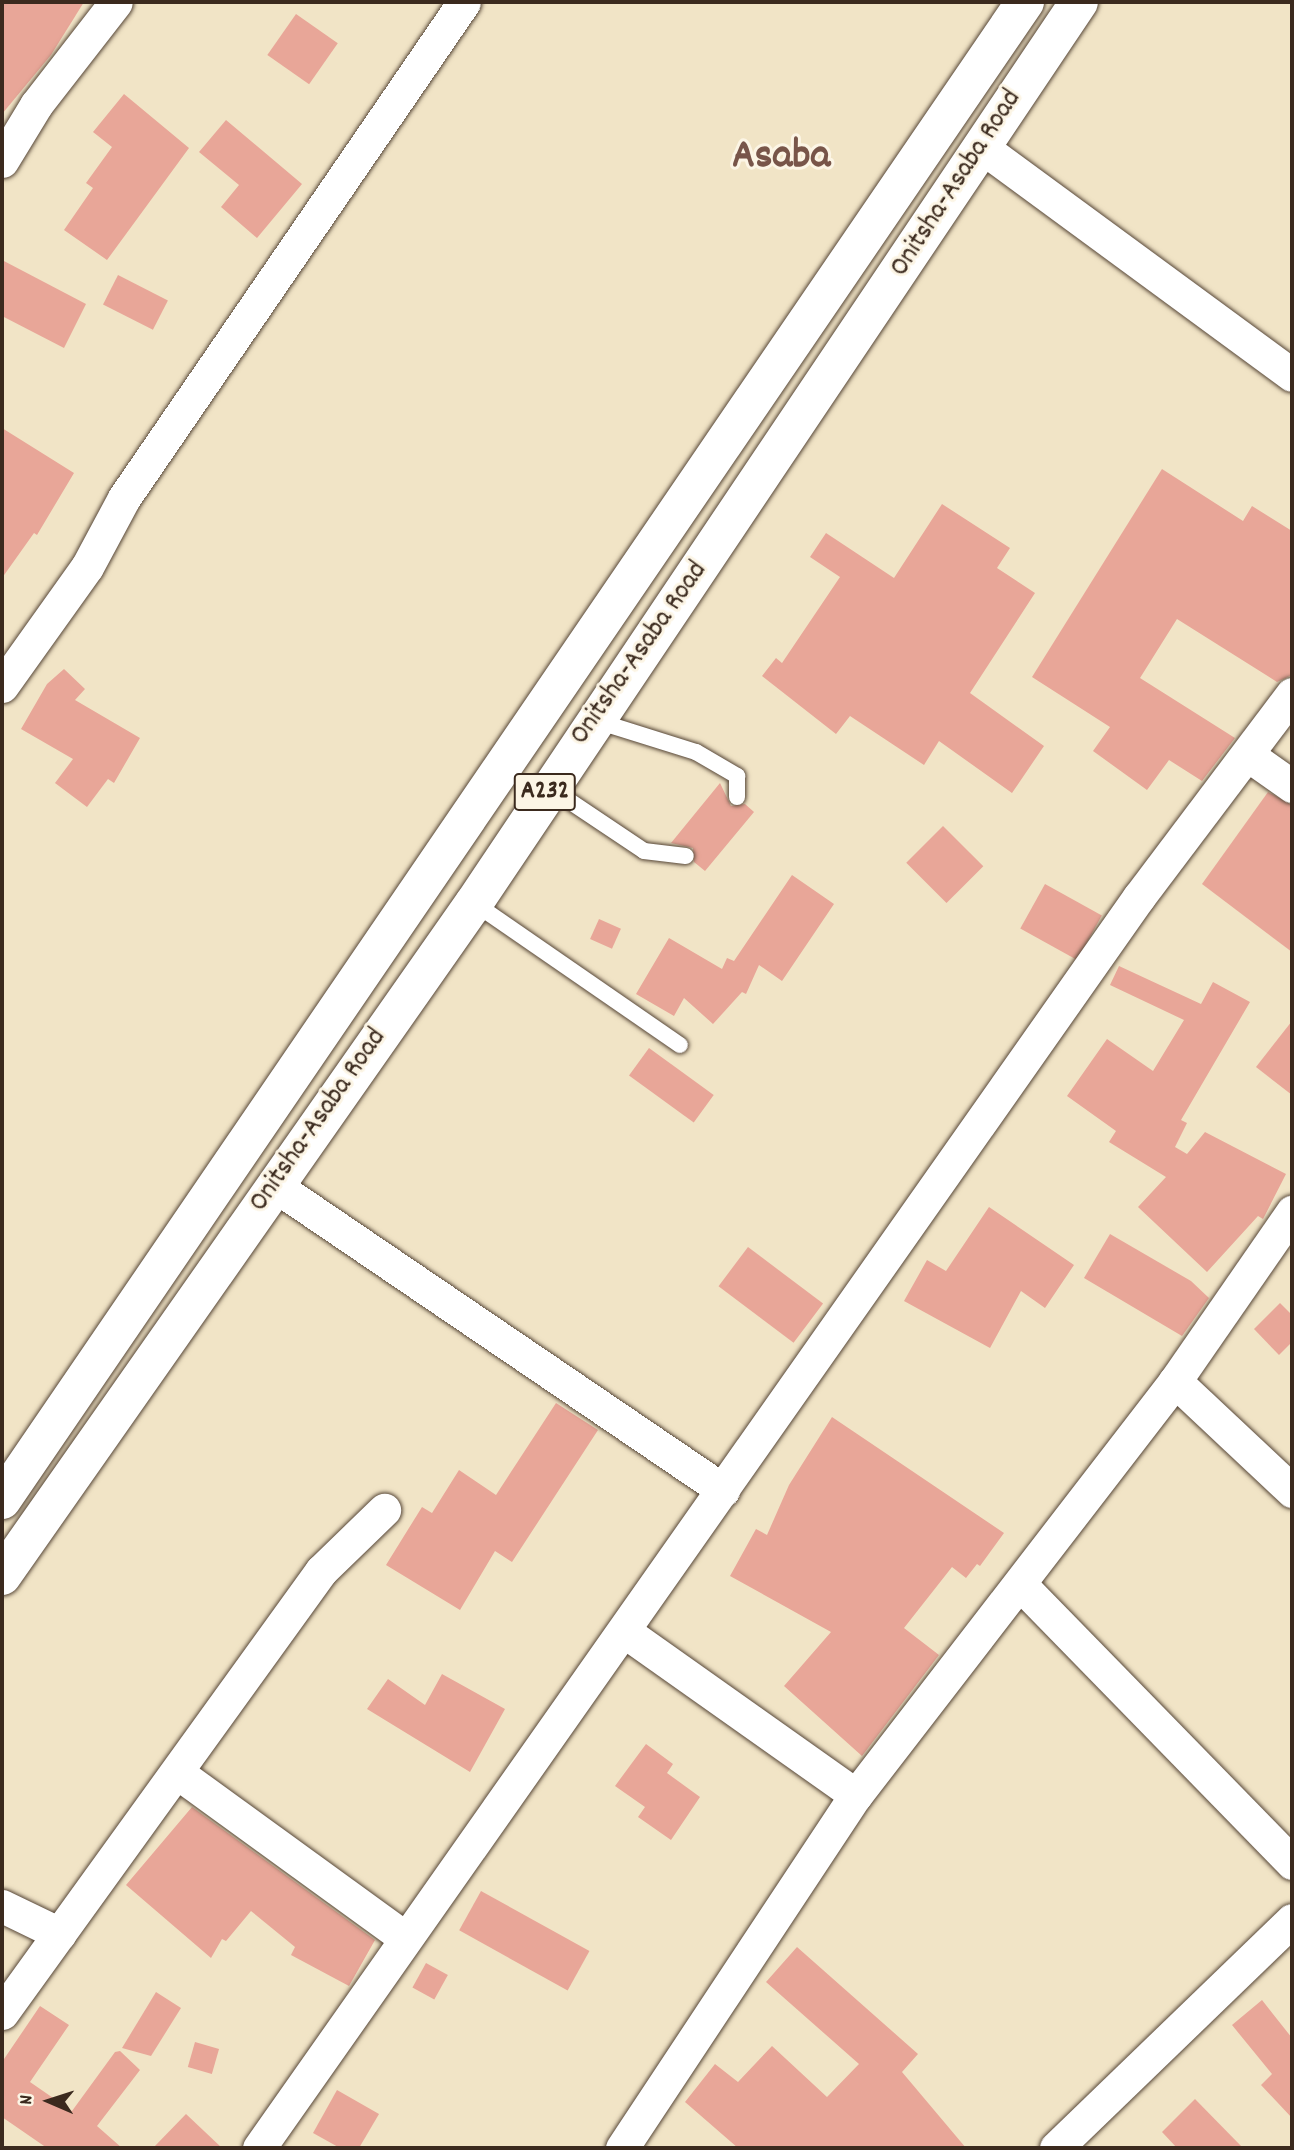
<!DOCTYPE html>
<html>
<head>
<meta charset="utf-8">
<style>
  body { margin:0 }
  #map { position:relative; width:1294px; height:2150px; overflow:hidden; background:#f1e4c6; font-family:Dekko,sans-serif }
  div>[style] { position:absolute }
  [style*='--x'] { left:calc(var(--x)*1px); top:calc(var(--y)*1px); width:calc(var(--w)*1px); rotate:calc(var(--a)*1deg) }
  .building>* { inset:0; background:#e8a698; transform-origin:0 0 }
  .roads { filter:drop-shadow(0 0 2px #564637) drop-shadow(0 0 2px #564637) }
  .service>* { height:16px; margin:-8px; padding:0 8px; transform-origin:8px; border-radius:8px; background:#fff }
  .minor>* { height:33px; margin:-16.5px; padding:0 16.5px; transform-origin:16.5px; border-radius:16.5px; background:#fff }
  .trunk>* { height:38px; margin:-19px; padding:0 19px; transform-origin:19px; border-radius:19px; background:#fff }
  span { translate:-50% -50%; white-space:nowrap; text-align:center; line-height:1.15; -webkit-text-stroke:6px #fcf5e5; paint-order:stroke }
  .shield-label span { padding:2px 5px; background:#fcf5e5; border:2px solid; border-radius:5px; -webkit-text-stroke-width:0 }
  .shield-label { font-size:26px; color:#3b2a1e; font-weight:700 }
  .street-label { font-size:28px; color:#3b2a1e }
  .town-label { font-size:42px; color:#785549; font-weight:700 }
  .frame { position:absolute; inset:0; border:4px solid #3b2a1e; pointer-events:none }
  .north { position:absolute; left:14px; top:2066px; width:70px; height:70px; -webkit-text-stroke:5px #fcf5e5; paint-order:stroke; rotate:273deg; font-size:19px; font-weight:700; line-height:28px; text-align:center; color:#3b2a1e }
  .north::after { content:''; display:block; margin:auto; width:24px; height:32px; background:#3b2a1e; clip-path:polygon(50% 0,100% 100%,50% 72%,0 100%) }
</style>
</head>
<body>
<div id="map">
  <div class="building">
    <div style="clip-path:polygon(2px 2px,84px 2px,51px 55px,2px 114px)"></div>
    <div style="left:296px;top:14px;width:51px;height:50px;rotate:35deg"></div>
    <div style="clip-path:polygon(124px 94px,189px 148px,107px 260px,64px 230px,93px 188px,86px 183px,112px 147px,93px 132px)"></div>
    <div style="clip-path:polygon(226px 120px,302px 184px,257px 238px,221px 207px,239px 185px,199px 152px)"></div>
    <div style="clip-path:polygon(2px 260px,86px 304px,64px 348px,2px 316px)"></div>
    <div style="left:118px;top:275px;width:56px;height:33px;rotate:27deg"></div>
    <div style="clip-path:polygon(2px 428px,74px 473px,37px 535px,34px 533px,2px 578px)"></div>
    <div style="clip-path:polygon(1162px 469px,1243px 521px,1252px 506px,1292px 531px,1292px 675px,1277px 682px,1177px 619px,1140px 678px,1235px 738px,1202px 781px,1169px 760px,1147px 790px,1093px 751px,1110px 727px,1032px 677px)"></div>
    <div style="clip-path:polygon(942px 504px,1010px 548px,997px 568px,1035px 593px,970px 693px,1044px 746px,1012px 793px,939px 741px,924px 765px,850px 716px,836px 734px,762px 676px,776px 658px,782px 663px,840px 577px,810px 557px,826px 533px,894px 578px)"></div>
    <div style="clip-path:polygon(64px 669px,85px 689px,75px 700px,140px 738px,114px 783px,108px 779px,87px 807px,55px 783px,73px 759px,21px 729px,47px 684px)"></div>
    <div style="clip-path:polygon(720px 783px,731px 806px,745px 804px,754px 812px,705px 871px,694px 862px,693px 848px,671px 843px)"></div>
    <div style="clip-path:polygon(1268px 792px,1292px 805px,1292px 952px,1202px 884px)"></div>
    <div style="left:943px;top:826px;width:57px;height:52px;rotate:45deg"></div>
    <div style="clip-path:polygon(792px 875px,834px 904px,782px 981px,759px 965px,746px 994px,742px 992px,713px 1024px,684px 998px,674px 1016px,636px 994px,669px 938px,722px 969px,727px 958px,734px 961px)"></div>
    <div style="left:1045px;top:884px;width:65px;height:51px;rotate:29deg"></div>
    <div style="left:599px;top:919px;width:24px;height:22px;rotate:24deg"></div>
    <div style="clip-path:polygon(1119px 966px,1201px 1004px,1213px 982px,1250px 1002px,1181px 1120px,1187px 1123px,1175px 1147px,1187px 1154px,1205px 1132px,1286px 1174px,1263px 1219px,1258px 1216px,1207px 1272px,1138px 1207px,1166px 1177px,1109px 1142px,1116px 1131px,1067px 1096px,1107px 1039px,1153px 1071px,1184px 1020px,1110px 985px)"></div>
    <div style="clip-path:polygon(1292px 1021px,1292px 1095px,1256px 1067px)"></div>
    <div style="left:649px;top:1048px;width:80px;height:34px;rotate:36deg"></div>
    <div style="clip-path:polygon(989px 1207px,1074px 1265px,1045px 1308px,1021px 1291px,990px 1348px,904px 1301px,927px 1260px,946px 1271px)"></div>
    <div style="clip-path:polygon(1110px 1234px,1191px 1281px,1209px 1298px,1182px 1336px,1084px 1278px)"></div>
    <div style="left:748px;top:1247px;width:94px;height:49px;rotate:37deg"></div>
    <div style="clip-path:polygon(1280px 1303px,1292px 1315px,1292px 1342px,1279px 1355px,1254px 1329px)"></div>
    <div style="clip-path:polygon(556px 1403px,598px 1430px,512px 1562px,495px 1551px,460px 1610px,386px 1565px,422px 1507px,432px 1513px,459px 1470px,496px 1495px)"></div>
    <div style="clip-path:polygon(832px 1417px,1004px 1533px,980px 1566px,977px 1564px,966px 1578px,952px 1567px,904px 1628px,939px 1655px,862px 1756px,784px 1686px,831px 1632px,730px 1576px,756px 1529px,767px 1535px,789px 1485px)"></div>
    <div style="clip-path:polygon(442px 1674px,505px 1709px,470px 1772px,367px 1709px,388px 1679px,425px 1705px)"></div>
    <div style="clip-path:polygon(646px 1744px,673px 1764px,667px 1773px,700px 1797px,671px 1840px,638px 1817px,645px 1807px,615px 1786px)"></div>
    <div style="clip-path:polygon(192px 1807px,375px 1940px,349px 1986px,291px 1955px,295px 1947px,251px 1911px,226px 1941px,222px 1939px,211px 1958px,126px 1885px)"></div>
    <div style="left:481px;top:1891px;width:124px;height:45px;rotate:29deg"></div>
    <div style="clip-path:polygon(797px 1947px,918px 2054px,902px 2072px,966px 2148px,738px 2148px,685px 2102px,715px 2064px,738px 2082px,772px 2046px,827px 2097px,859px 2064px,766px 1982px)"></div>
    <div style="left:426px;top:1963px;width:25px;height:28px;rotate:29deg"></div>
    <div style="clip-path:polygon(156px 1992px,181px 2008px,151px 2056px,122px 2048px)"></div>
    <div style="clip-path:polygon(1262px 2000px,1292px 2038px,1292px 2118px,1261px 2085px,1272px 2074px,1232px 2025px)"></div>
    <div style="clip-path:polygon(40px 2006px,69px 2025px,30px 2082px,72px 2111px,115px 2052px,120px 2051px,140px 2070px,97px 2126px,122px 2148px,47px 2148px,2px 2117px,2px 2062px)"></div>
    <div style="left:195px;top:2042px;width:25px;height:26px;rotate:16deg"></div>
    <div style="clip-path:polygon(337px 2090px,379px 2114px,359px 2148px,340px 2148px,313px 2133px)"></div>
    <div style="clip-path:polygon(1195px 2099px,1243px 2148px,1177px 2148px,1162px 2132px)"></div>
    <div style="clip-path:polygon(186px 2114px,222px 2148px,153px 2148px)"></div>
  </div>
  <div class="roads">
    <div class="service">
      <div style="--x:597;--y:721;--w:104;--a:17.4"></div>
      <div style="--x:696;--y:752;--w:48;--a:30.3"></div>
      <div style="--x:737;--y:776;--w:21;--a:90"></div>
      <div style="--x:550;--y:788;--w:113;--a:33.8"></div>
      <div style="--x:644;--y:851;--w:42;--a:6.8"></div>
      <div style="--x:474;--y:903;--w:250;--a:34.6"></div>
    </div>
    <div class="minor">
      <div style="--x:983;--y:148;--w:383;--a:36.3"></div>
      <div style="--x:2;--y:161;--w:66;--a:-58.7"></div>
      <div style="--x:36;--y:105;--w:130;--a:-52.2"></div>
      <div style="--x:2;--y:686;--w:146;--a:-54.5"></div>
      <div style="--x:87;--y:567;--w:78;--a:-61.8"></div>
      <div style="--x:124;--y:498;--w:601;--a:-55.57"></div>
      <div style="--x:1248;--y:755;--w:54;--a:35.2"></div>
      <div style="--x:274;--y:1185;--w:543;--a:34.19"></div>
      <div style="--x:1175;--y:1381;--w:161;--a:43.2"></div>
      <div style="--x:1020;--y:1584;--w:390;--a:45.7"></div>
      <div style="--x:624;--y:1631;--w:284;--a:35.3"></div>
      <div style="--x:178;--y:1773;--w:279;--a:36"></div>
      <div style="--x:2;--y:1906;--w:64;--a:25.8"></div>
      <div style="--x:2;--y:2013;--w:545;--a:-54.18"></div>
      <div style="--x:321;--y:1571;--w:88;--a:-44.1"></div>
      <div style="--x:259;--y:2148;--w:1530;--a:-54.88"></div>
      <div style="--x:1139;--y:897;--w:254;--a:-53"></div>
      <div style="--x:622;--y:2148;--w:424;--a:-56.5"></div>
      <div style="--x:856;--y:1795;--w:523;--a:-52.38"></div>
      <div style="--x:1175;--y:1381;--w:206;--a:-55.3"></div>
      <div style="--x:1056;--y:2148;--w:328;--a:-44"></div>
    </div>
    <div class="trunk">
      <div style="--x:2;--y:1500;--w:1814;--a:-55.67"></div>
      <div style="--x:2;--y:1576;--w:822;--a:-54.96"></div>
      <div style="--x:474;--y:903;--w:1085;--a:-56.12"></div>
    </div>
  </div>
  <div class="shield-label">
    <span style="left:545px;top:792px">A232</span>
  </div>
  <div class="street-label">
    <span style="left:957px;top:184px;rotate:-57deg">Onitsha-Asaba Road</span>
    <span style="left:640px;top:654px;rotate:-55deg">Onitsha-Asaba Road</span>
    <span style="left:319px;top:1121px;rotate:-55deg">Onitsha-Asaba Road</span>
  </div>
  <div class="town-label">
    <span style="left:781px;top:158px">Asaba</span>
  </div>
  <div class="frame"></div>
  <div class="north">N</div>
</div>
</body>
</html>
